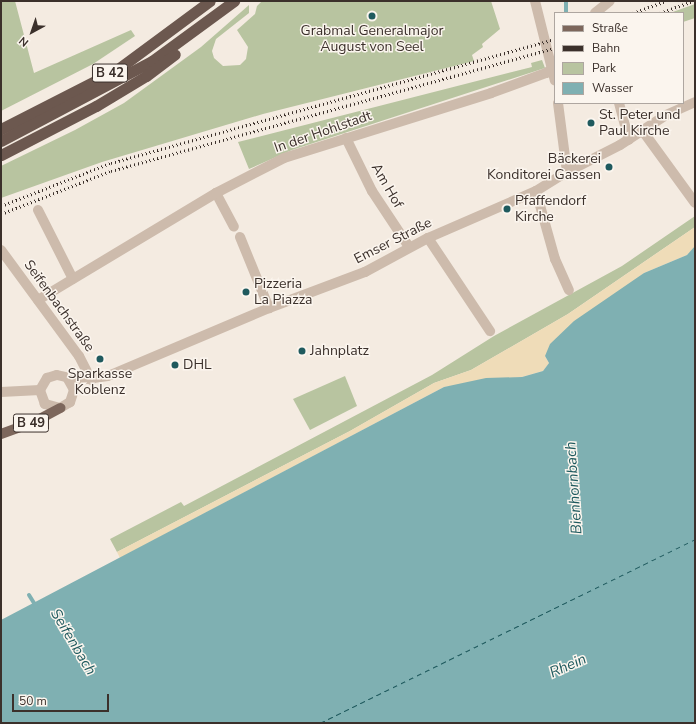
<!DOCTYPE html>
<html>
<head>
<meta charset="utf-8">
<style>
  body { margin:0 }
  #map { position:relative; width:696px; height:724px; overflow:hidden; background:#f4ebe1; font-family:"Nunito Sans",sans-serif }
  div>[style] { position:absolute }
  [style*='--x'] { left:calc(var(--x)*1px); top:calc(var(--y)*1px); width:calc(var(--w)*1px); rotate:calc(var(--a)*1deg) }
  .green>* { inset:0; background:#b8c4a0 }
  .sand>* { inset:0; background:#efdcb8 }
  .water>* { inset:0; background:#7fb0b2 }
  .stream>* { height:4px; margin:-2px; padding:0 2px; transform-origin:2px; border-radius:2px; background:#7fb0b2 }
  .ferry>* { height:1px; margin-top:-0.5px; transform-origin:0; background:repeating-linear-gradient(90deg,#1f5a5e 0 5px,transparent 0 9px) }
  .minor>* { height:10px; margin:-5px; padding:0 5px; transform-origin:5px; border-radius:5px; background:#cdbbac }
  .tertiary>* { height:10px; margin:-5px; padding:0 5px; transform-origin:5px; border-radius:5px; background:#cdbbac }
  .primary>* { height:10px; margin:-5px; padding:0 5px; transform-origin:5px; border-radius:5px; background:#7d675c }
  .trunk>* { height:11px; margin:-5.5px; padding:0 5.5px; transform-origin:5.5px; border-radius:5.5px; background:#6c584f }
  .rail>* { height:3px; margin-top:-1.5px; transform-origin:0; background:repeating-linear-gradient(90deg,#3b302b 0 1px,transparent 0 4px) }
  .dots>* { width:11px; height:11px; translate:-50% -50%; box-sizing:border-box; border:2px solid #fbf5ee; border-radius:50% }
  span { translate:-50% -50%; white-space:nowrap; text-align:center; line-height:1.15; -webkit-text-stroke:3px #fbf5ee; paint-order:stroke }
  .shield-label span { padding:1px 3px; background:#fbf5ee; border:1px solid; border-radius:3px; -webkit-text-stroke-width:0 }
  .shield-label { font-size:13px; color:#3b302b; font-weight:700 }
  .poi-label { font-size:14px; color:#3b302b }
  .left { translate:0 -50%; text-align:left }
  .right { translate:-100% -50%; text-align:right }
  .street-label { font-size:14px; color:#3b302b }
  .water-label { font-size:15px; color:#1f5a5e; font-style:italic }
  .frame { position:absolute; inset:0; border:2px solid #3b302b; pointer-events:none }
  .legend { position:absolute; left:554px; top:12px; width:130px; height:92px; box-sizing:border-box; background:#fbf5ee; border:1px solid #aea6a0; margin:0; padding:5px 7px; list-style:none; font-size:12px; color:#3b302b }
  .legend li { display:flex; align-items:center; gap:8px; height:20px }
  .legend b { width:20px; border:1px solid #aea6a0 }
  .north { position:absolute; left:12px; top:12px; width:40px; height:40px; -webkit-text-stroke:3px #fbf5ee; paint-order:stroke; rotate:220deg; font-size:11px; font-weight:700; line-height:16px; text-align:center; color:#3b302b }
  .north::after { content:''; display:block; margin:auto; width:14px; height:18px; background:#3b302b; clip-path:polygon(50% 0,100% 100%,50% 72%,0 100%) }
  .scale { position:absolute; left:12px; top:694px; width:97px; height:18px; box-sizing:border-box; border:2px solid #3b302b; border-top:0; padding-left:5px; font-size:12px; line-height:14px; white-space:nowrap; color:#3b302b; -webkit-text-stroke:3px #fbf5ee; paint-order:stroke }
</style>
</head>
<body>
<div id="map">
  <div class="green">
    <div style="clip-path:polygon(1px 1px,15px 1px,34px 73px,131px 30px,135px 36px,93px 64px,1px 111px)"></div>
    <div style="clip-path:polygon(262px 1px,491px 1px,500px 29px,482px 44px,483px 47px,472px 55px,474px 61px,263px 114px,102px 162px,1px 198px,1px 166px,75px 130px,124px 103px,201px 47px,249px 5px,249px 13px,216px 39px,212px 51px,214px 58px,223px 66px,240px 65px,246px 59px,248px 47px,237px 30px,255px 14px,257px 6px)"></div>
    <div style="clip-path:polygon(695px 4px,695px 18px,683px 22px,683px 13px,670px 13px)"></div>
    <div style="clip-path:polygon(542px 60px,545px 68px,292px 150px,249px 169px,238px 142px,520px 70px,532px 67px,531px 63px)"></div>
    <div style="clip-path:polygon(695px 216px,695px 227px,568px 314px,471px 370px,434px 383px,350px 431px,117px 552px,110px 539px,181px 502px,184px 506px,432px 375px,494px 336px,622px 266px)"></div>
    <div style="clip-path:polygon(345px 376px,357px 406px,310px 430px,293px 399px)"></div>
  </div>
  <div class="sand">
    <div style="clip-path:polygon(695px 227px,695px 246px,692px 250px,687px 255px,644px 273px,545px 356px,549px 363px,543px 371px,522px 377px,444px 387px,120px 558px,117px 552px,350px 431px,434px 383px,471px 370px,568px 314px)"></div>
  </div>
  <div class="water">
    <div style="clip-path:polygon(695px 246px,695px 723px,1px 723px,1px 620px,444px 387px,486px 378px,522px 377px,543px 371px,549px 363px,545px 356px,550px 344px,574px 321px,644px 273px,687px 255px)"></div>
  </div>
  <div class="stream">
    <div style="--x:566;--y:13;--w:12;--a:-90"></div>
    <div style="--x:29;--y:595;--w:15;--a:58"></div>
  </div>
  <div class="ferry">
    <div style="--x:320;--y:723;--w:418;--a:-26.1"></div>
  </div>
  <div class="minor">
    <div style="--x:535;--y:1;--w:82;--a:76"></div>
    <div style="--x:595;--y:13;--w:19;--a:-39"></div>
    <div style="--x:558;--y:103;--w:70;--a:82.6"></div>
    <div style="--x:619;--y:103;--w:38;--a:75"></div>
    <div style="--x:642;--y:130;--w:90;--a:54"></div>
    <div style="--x:346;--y:138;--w:59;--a:63.9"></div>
    <div style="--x:372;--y:191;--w:67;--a:56.5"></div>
    <div style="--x:536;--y:191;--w:71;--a:74.4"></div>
    <div style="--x:555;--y:259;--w:34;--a:66"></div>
    <div style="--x:216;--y:193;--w:38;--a:62"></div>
    <div style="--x:38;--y:210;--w:77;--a:63.1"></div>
    <div style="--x:240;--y:237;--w:77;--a:67.8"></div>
    <div style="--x:428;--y:238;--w:112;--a:56.3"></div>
    <div style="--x:1;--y:250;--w:132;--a:53.7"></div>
    <div style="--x:79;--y:356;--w:27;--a:63"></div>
    <div style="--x:38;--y:300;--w:208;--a:-31"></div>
    <div style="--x:216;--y:193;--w:76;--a:-27.2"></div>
    <div style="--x:284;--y:158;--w:217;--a:-17.4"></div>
    <div style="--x:491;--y:93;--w:59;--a:-20"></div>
    <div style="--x:546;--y:73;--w:11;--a:-34"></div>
  </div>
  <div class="tertiary">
    <div style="--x:68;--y:379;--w:13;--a:61"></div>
    <div style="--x:74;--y:390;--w:13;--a:108"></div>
    <div style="--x:70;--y:402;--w:12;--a:149"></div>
    <div style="--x:60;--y:408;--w:16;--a:-165"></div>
    <div style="--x:45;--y:404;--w:15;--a:-110"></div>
    <div style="--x:40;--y:390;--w:14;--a:-60"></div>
    <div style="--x:47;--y:378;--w:10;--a:-17"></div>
    <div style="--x:57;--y:375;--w:23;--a:13"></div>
    <div style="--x:79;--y:380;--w:29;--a:-8"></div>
    <div style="--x:108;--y:376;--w:175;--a:-22.9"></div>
    <div style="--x:269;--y:308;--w:103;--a:-20.6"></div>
    <div style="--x:365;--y:272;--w:72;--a:-28.4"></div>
    <div style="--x:428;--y:238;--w:118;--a:-23.5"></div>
    <div style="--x:536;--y:191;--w:36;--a:-32"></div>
    <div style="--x:567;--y:172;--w:59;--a:-27"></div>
    <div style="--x:620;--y:145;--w:55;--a:-33.1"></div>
    <div style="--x:666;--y:115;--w:32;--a:-24"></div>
    <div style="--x:1;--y:392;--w:39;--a:-3"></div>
  </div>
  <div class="primary">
    <div style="--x:1;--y:434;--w:35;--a:-20"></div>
    <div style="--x:34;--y:422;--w:30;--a:-28"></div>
  </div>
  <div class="trunk">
    <div style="--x:1;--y:129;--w:131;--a:-27.1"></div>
    <div style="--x:118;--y:69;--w:114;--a:-36.5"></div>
    <div style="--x:1;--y:141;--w:171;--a:-27.9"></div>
    <div style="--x:152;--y:61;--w:102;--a:-36.2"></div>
    <div style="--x:1;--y:155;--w:107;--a:-27.3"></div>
    <div style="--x:96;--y:106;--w:58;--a:-31"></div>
    <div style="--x:146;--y:76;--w:36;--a:-37"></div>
  </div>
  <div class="rail">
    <div style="--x:633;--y:13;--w:35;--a:-20"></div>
    <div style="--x:660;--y:13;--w:35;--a:-20"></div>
    <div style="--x:1;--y:206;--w:118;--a:-21.4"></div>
    <div style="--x:111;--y:163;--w:461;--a:-15.6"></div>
    <div style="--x:1;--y:214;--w:118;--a:-21.4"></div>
    <div style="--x:111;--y:171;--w:461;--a:-15.5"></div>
  </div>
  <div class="dots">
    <div style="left:372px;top:16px;background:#1f5a5e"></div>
    <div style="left:591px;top:123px;background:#1f5a5e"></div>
    <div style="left:609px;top:167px;background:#1f5a5e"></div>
    <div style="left:507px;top:209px;background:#1f5a5e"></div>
    <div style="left:246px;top:292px;background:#1f5a5e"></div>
    <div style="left:302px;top:351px;background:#1f5a5e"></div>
    <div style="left:100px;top:359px;background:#1f5a5e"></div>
    <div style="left:175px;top:365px;background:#1f5a5e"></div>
  </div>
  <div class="shield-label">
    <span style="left:110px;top:73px">B 42</span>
    <span style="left:31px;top:423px">B 49</span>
  </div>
  <div class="poi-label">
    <span style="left:372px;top:39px">Grabmal Generalmajor<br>August von Seel</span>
    <span class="left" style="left:599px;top:123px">St. Peter und<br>Paul Kirche</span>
    <span class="right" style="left:601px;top:167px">Bäckerei<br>Konditorei Gassen</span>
    <span class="left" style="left:515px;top:209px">Pfaffendorf<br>Kirche</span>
    <span class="left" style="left:254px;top:292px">Pizzeria<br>La Piazza</span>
    <span class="left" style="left:310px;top:351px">Jahnplatz</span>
    <span class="left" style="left:183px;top:365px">DHL</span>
    <span style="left:100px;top:382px">Sparkasse<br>Koblenz</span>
  </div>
  <div class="street-label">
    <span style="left:323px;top:132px;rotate:-19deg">In der Hohlstadt</span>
    <span style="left:387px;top:186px;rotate:60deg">Am Hof</span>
    <span style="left:393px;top:241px;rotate:-27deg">Emser Straße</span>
    <span style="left:59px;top:306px;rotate:54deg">Seifenbachstraße</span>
  </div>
  <div class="water-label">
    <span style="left:574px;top:488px;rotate:-94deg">Bienhornbach</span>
    <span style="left:73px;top:642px;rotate:59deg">Seifenbach</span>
    <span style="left:568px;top:666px;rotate:-24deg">Rhein</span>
  </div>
  <div class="frame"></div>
  <ul class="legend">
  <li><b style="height:5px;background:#7d675c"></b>Straße</li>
  <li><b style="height:5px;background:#3b302b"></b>Bahn</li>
  <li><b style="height:11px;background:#b8c4a0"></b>Park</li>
  <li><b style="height:11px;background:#7fb0b2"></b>Wasser</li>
  </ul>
  <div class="north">N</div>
  <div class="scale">50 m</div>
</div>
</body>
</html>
